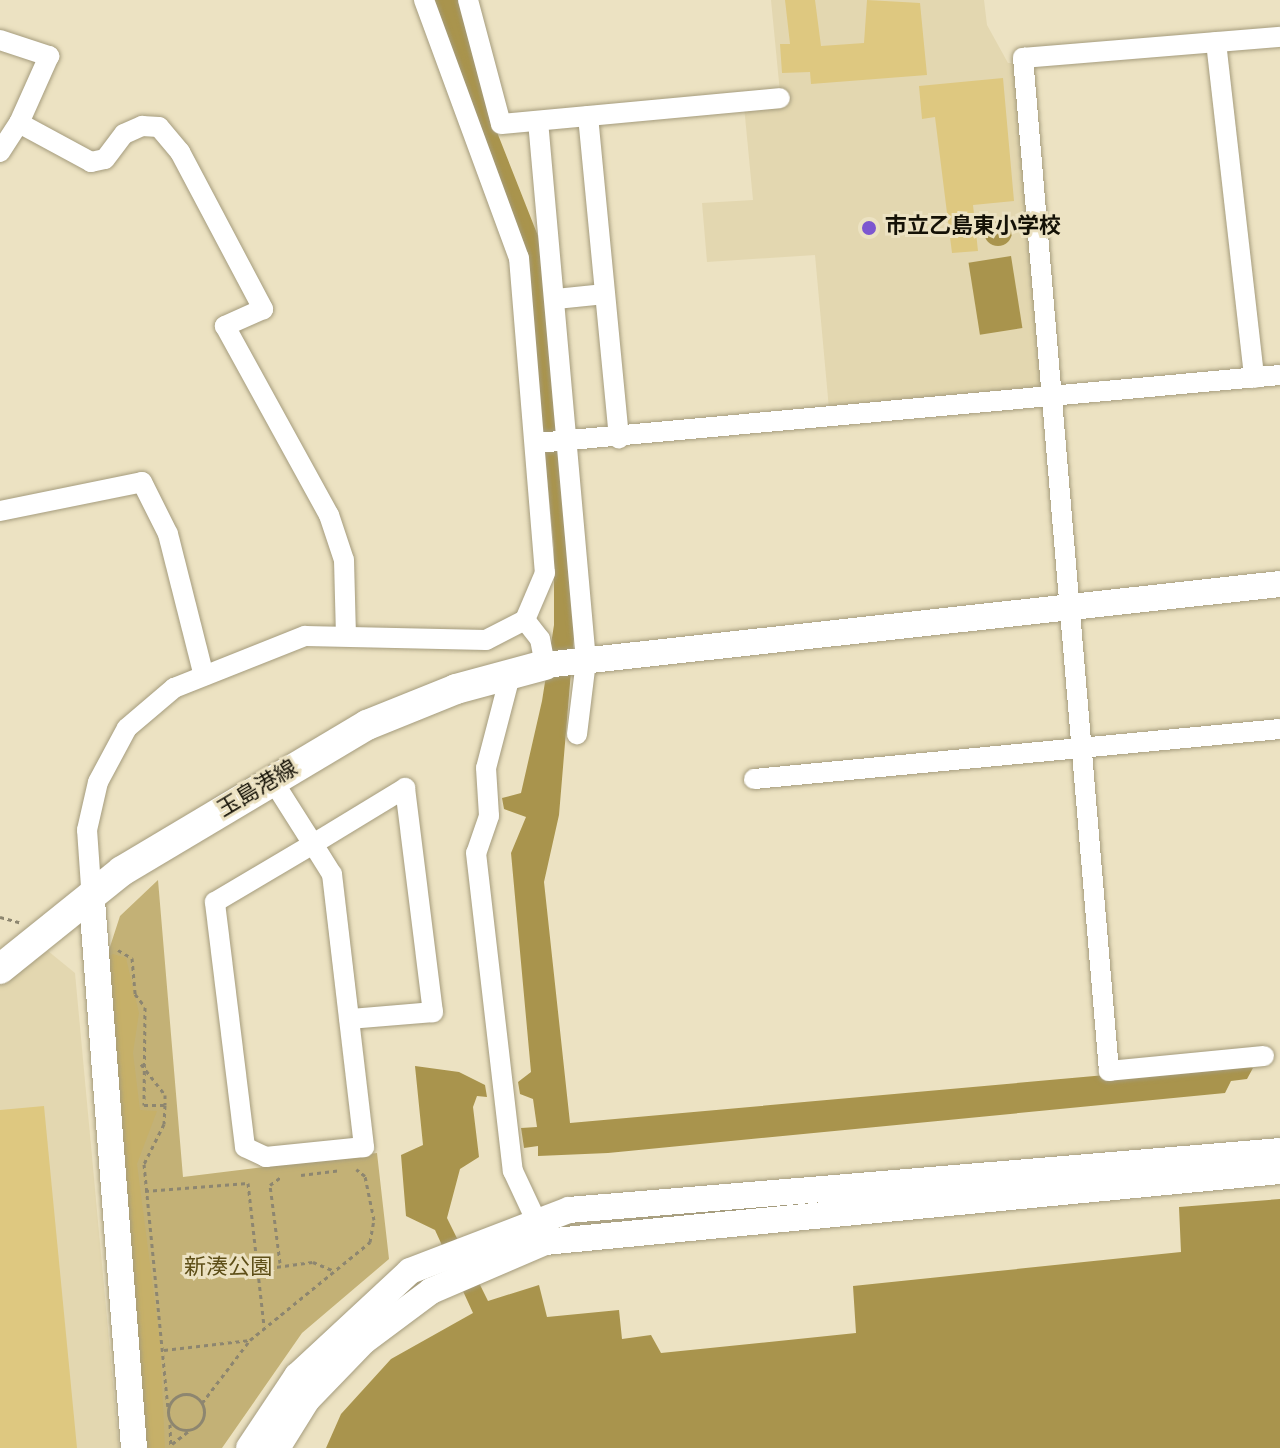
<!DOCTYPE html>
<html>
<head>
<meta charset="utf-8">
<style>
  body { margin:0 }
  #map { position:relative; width:1280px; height:1448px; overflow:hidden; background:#ece2c2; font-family:Overpass,"Noto Sans JP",sans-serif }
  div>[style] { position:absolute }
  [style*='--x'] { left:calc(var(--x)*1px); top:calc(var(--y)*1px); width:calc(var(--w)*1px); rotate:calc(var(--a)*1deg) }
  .built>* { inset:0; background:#e3d7b0 }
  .green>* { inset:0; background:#c3b176 }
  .forest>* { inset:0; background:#c6b069 }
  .water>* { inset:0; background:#a9944d; transform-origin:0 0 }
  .round { border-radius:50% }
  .building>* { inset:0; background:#dec880 }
  .path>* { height:3px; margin-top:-1.5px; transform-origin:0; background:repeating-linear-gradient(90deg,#8d8670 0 4px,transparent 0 8px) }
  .path>.ring { margin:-1.5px; padding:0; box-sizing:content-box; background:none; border:3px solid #8d8670; border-radius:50% }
  .roads { filter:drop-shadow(0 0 2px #a59c7d) drop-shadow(0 0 2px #a59c7d) }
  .minor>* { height:20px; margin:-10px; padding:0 10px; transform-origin:10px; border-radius:10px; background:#fff }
  .tertiary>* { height:26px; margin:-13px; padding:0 13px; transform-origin:13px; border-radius:13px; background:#fff }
  .secondary>* { height:30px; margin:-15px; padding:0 15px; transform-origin:15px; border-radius:15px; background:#fff }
  .dots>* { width:22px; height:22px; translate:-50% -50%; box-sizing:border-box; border:4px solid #ece2c2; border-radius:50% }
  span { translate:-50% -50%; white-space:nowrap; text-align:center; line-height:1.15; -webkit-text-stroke:6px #ece2c2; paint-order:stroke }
  .poi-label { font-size:22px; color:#141106; font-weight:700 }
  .left { translate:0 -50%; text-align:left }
  .street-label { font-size:22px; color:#141106 }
  .park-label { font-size:22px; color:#5e4f18 }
</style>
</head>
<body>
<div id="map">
  <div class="built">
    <div style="clip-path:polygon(771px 0,984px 0,987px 25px,1008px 63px,1015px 63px,1046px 389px,829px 409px,815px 255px,707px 262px,702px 203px,753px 200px,744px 106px,781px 103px)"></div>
    <div style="clip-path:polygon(48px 951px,75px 973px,119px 1448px,0 1448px,0 977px)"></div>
  </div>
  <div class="green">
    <div style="clip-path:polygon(158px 880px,183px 1177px,377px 1153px,389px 1259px,302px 1333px,222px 1448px,144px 1448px,107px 956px,120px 916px)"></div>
  </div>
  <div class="forest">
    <div style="clip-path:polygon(113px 954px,126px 958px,139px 1013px,133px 1053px,140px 1110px,157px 1111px,137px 1164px,160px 1341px,165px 1448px,144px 1448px,107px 956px)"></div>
  </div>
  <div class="water">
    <div style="clip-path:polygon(430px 0,463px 0,495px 127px,540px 241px,575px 624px,559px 815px,544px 882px,570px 1123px,1240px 1063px,1253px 1068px,1247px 1079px,1231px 1081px,1225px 1093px,608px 1153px,538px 1156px,538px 1146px,524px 1148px,521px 1128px,537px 1127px,533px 1099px,520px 1094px,518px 1082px,531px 1072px,511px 853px,526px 817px,504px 809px,502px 798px,521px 793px,542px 701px,554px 625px,554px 548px,524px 246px)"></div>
    <div class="round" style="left:984px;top:218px;width:28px;height:28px"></div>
    <div style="left:1011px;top:256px;width:73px;height:43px;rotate:81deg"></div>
    <div style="clip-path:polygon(415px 1066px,459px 1072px,485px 1085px,487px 1097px,477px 1096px,473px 1107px,479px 1157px,460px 1169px,447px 1218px,488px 1301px,539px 1285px,547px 1317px,619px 1310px,622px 1339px,651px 1335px,661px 1353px,856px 1333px,853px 1286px,1181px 1252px,1179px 1207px,1280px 1199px,1280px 1448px,326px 1448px,341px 1414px,391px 1359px,473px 1313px,435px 1230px,406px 1216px,401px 1155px,423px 1145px)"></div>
  </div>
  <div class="building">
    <div style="clip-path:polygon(785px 0,815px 0,821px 46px,864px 43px,867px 0,920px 3px,927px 75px,811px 84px,810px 72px,782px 73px,780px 44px,790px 44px)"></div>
    <div style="clip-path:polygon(1003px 78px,1014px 201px,973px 205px,978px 251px,952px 253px,935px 117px,922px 119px,919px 86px)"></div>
    <div style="clip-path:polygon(44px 1106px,77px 1448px,0 1448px,0 1110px)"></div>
  </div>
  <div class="path">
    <div style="--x:0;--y:917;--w:20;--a:15"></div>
    <div style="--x:118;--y:950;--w:16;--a:30"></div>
    <div style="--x:132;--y:958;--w:36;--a:85"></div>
    <div style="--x:135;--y:994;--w:16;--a:52"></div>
    <div style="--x:145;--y:1007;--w:98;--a:90.6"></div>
    <div style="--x:144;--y:1105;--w:21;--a:0"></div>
    <div style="--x:165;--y:1105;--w:19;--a:93"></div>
    <div style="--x:164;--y:1124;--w:45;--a:116.6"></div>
    <div style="--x:144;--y:1164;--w:244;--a:84.4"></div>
    <div style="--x:141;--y:1064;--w:39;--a:52"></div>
    <div style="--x:165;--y:1095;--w:10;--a:90"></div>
    <div style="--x:301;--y:1175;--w:39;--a:-7"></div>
    <div style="--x:145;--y:1191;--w:103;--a:-4.4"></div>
    <div style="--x:248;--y:1183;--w:144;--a:83.6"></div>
    <div style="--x:280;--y:1263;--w:79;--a:-97.3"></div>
    <div style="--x:270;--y:1185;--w:14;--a:-36"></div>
    <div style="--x:261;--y:1269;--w:52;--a:-7.7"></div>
    <div style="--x:313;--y:1262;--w:23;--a:23"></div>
    <div style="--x:164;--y:1350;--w:87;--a:-6.6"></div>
    <div style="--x:250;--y:1340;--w:155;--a:-39.2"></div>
    <div style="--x:370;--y:1242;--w:22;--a:-80"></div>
    <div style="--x:374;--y:1220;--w:45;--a:-101.6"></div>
    <div style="--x:365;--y:1176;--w:11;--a:-142"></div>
    <div class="ring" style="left:168px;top:1394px;width:33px;height:33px"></div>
    <div style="--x:202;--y:1403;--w:79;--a:-52.7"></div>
    <div style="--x:170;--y:1424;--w:24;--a:88"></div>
    <div style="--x:172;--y:1444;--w:24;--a:-38"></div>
  </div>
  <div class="roads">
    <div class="minor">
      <div style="--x:424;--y:0;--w:275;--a:69.8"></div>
      <div style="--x:519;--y:258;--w:316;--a:85.3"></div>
      <div style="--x:545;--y:573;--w:51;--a:113.1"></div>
      <div style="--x:468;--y:0;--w:128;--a:75.1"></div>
      <div style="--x:501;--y:124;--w:280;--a:-5.3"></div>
      <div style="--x:0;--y:40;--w:52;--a:18.1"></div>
      <div style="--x:49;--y:56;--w:73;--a:114.1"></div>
      <div style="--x:1216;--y:42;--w:338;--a:83.5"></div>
      <div style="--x:588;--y:116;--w:324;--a:84.5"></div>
      <div style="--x:538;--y:121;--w:542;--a:84.92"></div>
      <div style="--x:586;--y:661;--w:74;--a:97"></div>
      <div style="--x:0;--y:152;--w:35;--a:-57"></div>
      <div style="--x:19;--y:123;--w:82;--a:28.4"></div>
      <div style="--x:91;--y:162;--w:14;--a:-12"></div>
      <div style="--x:105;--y:159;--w:31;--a:-53"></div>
      <div style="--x:124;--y:134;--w:20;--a:-24"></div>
      <div style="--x:142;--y:126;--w:17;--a:3"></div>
      <div style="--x:159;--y:127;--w:33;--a:50"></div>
      <div style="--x:180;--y:152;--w:178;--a:62.1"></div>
      <div style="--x:263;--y:309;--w:42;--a:155.9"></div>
      <div style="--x:225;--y:326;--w:216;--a:61.2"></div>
      <div style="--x:329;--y:515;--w:47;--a:71.6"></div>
      <div style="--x:344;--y:560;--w:74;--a:88.5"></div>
      <div style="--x:556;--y:299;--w:49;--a:-5.8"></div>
      <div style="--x:537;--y:443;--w:746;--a:-5.23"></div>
      <div style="--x:0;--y:511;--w:145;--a:-11.5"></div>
      <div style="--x:142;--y:482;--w:58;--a:63.4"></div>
      <div style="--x:168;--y:534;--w:146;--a:75.8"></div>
      <div style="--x:510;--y:676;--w:95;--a:104.6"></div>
      <div style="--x:486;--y:768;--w:48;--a:86.4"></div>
      <div style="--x:489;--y:816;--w:39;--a:109"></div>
      <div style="--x:476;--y:853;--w:320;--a:83.4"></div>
      <div style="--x:513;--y:1171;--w:68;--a:64.9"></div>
      <div style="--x:754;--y:779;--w:528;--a:-5.43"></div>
      <div style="--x:273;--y:781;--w:75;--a:57.6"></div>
      <div style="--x:313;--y:844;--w:36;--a:58"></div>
      <div style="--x:332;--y:874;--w:275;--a:83.3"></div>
      <div style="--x:364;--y:1147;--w:99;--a:174.2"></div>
      <div style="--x:266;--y:1157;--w:23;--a:-155"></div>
      <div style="--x:245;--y:1147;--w:247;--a:-97"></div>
      <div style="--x:215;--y:902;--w:114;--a:-30.6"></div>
      <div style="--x:313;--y:844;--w:108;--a:-31.3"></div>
      <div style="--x:405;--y:788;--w:226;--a:82.9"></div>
      <div style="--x:433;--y:1012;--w:84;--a:175.2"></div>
      <div style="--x:92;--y:901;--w:71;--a:-94"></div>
      <div style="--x:87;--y:830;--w:49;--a:-77.1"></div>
      <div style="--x:98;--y:782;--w:61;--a:-61.8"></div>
      <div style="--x:127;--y:728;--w:62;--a:-40.4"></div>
      <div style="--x:174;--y:688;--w:141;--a:-21.7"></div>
      <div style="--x:305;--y:636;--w:181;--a:1.3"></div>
      <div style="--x:486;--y:640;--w:44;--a:-27.1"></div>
      <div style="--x:525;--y:620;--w:24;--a:52"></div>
      <div style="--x:540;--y:639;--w:26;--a:79"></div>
      <div style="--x:1264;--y:1056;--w:156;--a:174.5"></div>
      <div style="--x:1109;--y:1071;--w:1017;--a:-94.85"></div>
      <div style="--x:1023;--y:58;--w:258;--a:-4.7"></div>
    </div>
    <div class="tertiary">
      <div style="--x:545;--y:665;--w:739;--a:-6.29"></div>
      <div style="--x:92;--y:901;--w:549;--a:85.61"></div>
      <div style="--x:249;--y:1448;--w:87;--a:-56.3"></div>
      <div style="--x:297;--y:1376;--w:154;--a:-42.9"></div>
      <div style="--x:410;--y:1271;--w:170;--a:-21"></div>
      <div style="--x:569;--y:1210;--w:713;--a:-4.74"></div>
      <div style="--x:277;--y:1448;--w:57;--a:-58"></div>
      <div style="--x:307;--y:1400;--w:82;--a:-46"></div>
      <div style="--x:364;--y:1341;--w:84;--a:-36.7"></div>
      <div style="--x:431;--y:1291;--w:124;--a:-23.3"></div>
      <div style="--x:545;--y:1242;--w:738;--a:-5.52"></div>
    </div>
    <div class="secondary">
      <div style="--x:0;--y:969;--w:156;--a:-38.8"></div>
      <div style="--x:122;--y:871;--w:285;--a:-30.8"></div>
      <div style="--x:367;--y:725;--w:96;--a:-22"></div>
      <div style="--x:456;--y:689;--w:92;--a:-15.1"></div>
    </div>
  </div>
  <div class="dots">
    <div style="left:869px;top:228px;background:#7d57d0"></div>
  </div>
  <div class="poi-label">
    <span class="left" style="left:885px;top:228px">市立乙島東小学校</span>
  </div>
  <div class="street-label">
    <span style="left:258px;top:790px;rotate:-31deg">玉島港線</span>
  </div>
  <div class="park-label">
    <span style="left:228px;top:1269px">新湊公園</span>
  </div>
</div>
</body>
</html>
